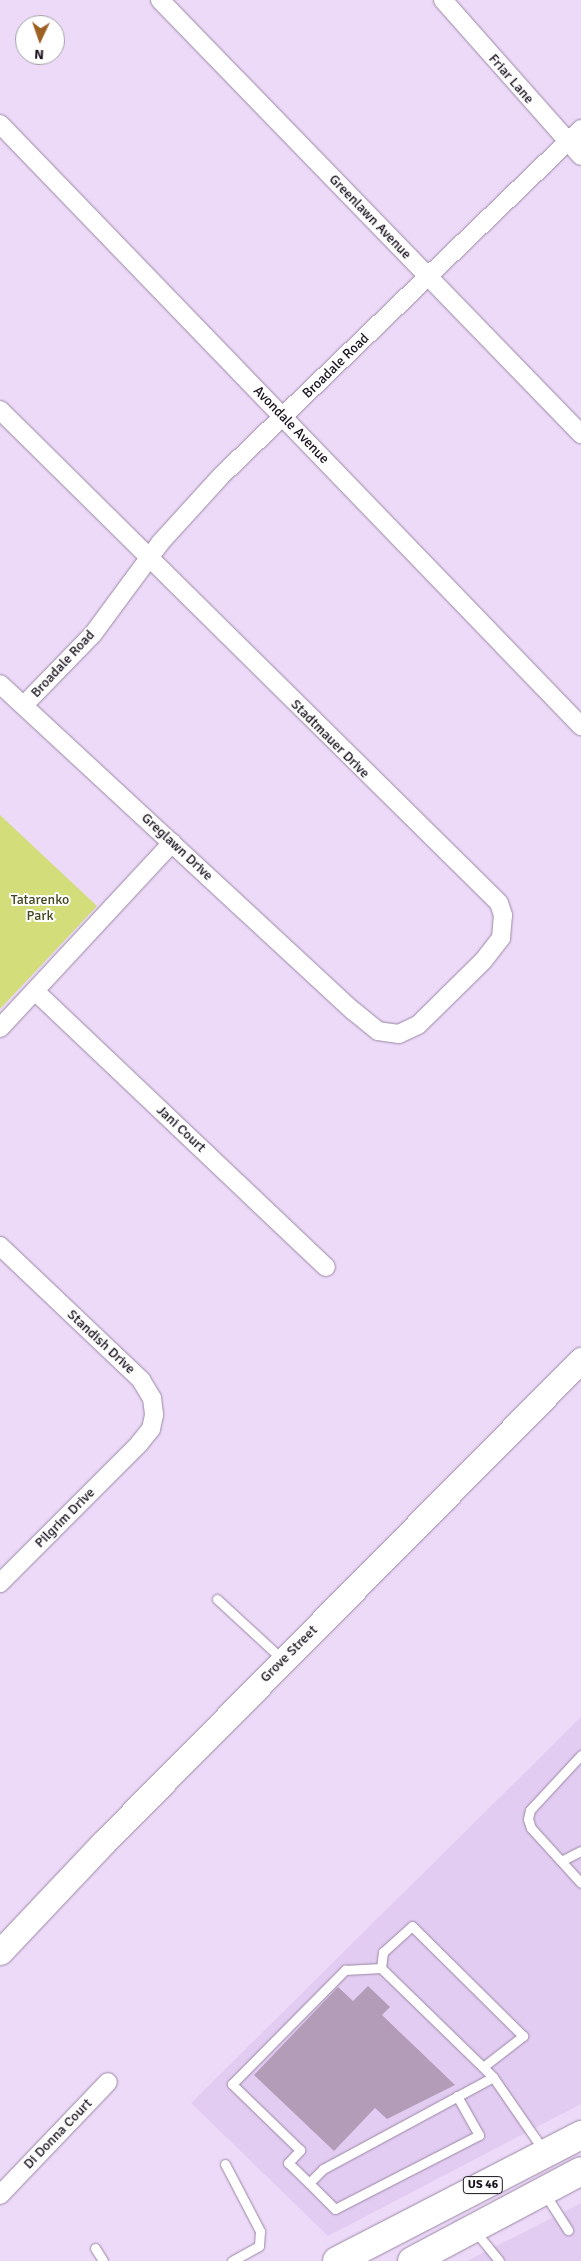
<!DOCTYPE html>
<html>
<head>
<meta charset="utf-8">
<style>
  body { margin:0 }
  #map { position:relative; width:581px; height:2261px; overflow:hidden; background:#eddaf9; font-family:Signika,sans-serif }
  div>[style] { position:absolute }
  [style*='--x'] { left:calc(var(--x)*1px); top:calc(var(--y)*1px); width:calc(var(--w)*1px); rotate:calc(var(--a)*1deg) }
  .built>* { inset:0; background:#e3ccf2 }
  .green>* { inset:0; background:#d3dd7a }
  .building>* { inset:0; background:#b39cb7 }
  .roads { filter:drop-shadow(0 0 1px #9a88a4) drop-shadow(0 0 1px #9a88a4) }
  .lane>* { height:9px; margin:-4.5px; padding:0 4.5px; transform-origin:4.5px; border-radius:4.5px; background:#fff }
  .street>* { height:18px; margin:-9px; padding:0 9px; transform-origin:9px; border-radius:9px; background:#fff }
  .secondary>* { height:25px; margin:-12.5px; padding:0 12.5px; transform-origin:12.5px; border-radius:12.5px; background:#fff }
  .highway>* { height:28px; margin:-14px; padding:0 14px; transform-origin:14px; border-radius:14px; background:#fff }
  span { translate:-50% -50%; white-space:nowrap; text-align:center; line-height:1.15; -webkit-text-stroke:4px #fff; paint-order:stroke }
  .shield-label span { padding:1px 4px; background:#fff; border:1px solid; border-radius:4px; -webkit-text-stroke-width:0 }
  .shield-label { font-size:12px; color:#1a131e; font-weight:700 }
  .street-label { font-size:14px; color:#1a131e }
  .park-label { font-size:14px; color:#45491f }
  .north { position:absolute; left:15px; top:15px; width:50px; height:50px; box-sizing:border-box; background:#fff; border:1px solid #a3a1a5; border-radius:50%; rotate:183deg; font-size:14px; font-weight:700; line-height:20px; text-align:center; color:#1a131e }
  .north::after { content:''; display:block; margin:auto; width:18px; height:22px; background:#9d6123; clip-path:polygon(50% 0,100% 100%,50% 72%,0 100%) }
</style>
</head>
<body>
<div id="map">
  <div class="built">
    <div style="clip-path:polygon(581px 1717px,581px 2104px,328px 2236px,191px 2103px)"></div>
    <div style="clip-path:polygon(581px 2203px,581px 2261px,467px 2261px)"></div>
  </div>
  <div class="green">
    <div style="clip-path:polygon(0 815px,97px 906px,0 1009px)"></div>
  </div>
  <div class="building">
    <div style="clip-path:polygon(368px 1986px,390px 2007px,382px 2015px,455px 2085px,387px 2119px,375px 2108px,334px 2151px,254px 2075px,338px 1987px,353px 2001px)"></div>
  </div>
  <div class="roads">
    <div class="lane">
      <div style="--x:217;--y:1599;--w:90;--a:42.7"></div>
      <div style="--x:581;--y:1755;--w:75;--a:132.8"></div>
      <div style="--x:530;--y:1810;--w:9;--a:103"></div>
      <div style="--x:528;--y:1819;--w:9;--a:72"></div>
      <div style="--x:531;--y:1828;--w:74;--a:47.7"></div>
      <div style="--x:561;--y:1861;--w:22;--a:-27"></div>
      <div style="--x:483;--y:2067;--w:51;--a:-37.8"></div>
      <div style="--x:523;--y:2036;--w:156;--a:-135.3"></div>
      <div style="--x:412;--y:1926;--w:39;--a:138"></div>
      <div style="--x:383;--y:1952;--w:16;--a:97"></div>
      <div style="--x:381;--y:1968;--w:156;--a:44.2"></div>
      <div style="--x:457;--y:2096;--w:45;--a:60.6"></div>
      <div style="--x:479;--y:2135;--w:162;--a:152.8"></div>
      <div style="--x:335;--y:2209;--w:37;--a:-135"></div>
      <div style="--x:309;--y:2183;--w:20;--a:-45"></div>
      <div style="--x:323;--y:2169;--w:193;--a:-28.4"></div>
      <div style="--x:493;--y:2077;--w:90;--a:55.4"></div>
      <div style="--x:225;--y:2164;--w:76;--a:62.4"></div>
      <div style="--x:260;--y:2231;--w:15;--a:94"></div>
      <div style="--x:259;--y:2246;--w:31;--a:151"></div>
      <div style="--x:309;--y:2183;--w:29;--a:-136"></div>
      <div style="--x:288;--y:2163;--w:18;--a:-47"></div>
      <div style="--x:300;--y:2150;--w:95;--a:-135.9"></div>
      <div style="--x:232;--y:2084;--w:161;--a:-45.3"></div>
      <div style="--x:345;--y:1970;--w:36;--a:-3"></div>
      <div style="--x:545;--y:2194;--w:43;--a:57.4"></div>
      <div style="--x:475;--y:2231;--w:38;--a:51"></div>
      <div style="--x:95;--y:2248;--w:15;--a:58"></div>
    </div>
    <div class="street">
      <div style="--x:160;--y:0;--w:605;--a:45.87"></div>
      <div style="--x:443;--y:0;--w:208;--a:48.5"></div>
      <div style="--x:0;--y:124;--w:837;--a:46.02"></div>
      <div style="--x:0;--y:410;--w:701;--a:44.65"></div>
      <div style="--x:499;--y:903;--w:13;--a:72"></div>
      <div style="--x:503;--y:915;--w:23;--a:95"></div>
      <div style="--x:501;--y:938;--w:29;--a:128"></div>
      <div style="--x:483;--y:961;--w:91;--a:135.4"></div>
      <div style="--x:418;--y:1025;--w:21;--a:155"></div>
      <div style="--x:399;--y:1034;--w:21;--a:-172"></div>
      <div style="--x:378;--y:1031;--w:32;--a:-141"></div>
      <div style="--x:353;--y:1011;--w:481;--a:-137.2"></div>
      <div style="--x:24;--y:705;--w:99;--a:-45.8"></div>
      <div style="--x:93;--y:634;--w:113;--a:-53.6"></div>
      <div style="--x:160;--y:543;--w:91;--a:-47.7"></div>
      <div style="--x:221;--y:476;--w:500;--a:-43.95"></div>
      <div style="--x:35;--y:991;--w:401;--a:43.5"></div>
      <div style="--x:0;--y:1028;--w:253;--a:-47.1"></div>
      <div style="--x:0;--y:1246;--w:195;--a:43.5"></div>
      <div style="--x:141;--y:1380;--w:21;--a:59"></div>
      <div style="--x:152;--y:1398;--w:17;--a:83"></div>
      <div style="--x:154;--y:1415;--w:14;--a:102"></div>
      <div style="--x:151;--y:1429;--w:19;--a:129"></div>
      <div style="--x:139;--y:1444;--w:197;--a:135"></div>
      <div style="--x:0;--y:2195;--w:156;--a:-46.3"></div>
    </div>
    <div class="secondary">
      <div style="--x:0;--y:1952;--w:150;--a:-46.6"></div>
      <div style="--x:103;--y:1843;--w:680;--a:-45.3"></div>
    </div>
    <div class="highway">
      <div style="--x:337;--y:2261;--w:275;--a:-27.3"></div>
      <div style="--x:412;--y:2261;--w:191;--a:-28"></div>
    </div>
  </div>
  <div class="shield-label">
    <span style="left:483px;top:2185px">US 46</span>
  </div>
  <div class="street-label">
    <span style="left:511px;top:79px;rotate:49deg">Friar Lane</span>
    <span style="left:370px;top:217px;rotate:46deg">Greenlawn Avenue</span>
    <span style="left:336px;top:366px;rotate:-44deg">Broadale Road</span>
    <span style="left:291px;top:425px;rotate:46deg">Avondale Avenue</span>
    <span style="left:63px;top:664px;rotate:-47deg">Broadale Road</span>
    <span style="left:330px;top:739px;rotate:45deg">Stadtmauer Drive</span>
    <span style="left:177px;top:847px;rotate:43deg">Greglawn Drive</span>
    <span style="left:181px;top:1129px;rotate:43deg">Jani Court</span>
    <span style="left:101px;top:1342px;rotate:43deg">Standish Drive</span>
    <span style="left:65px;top:1518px;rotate:-45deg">Pilgrim Drive</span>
    <span style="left:289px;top:1654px;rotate:-45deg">Grove Street</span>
    <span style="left:58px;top:2134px;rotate:-46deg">Di Donna Court</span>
  </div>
  <div class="park-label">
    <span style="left:40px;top:908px">Tatarenko<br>Park</span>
  </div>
  <div class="north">N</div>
</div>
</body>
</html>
